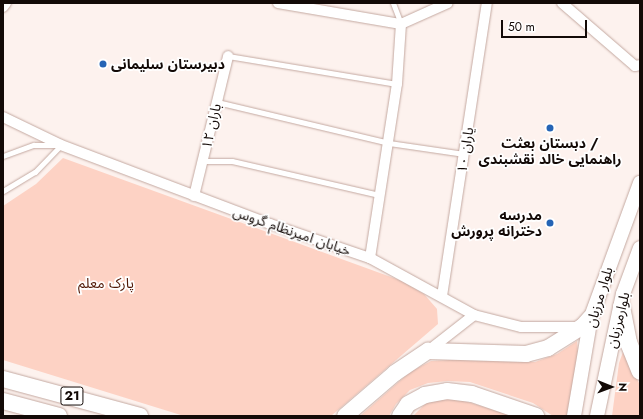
<!DOCTYPE html>
<html>
<head>
<meta charset="utf-8">
<style>
  body { margin:0 }
  #map { position:relative; width:643px; height:419px; overflow:hidden; background:#fdf2ee; font-family:Jost,"Noto Sans Arabic",sans-serif }
  div>[style] { position:absolute }
  [style*='--x'] { left:calc(var(--x)*1px); top:calc(var(--y)*1px); width:calc(var(--w)*1px); rotate:calc(var(--a)*1deg) }
  .green>* { inset:0; background:#fdd2c4 }
  .roads { filter:drop-shadow(0 0 1px #c4a9a1) drop-shadow(0 0 1px #c4a9a1) }
  .service>* { height:5px; margin:-2.5px; padding:0 2.5px; transform-origin:2.5px; border-radius:2.5px; background:#fff }
  .minor>* { height:10px; margin:-5px; padding:0 5px; transform-origin:5px; border-radius:5px; background:#fff }
  .secondary>* { height:14px; margin:-7px; padding:0 7px; transform-origin:7px; border-radius:7px; background:#fff }
  .primary>* { height:16px; margin:-8px; padding:0 8px; transform-origin:8px; border-radius:8px; background:#fff }
  .trunk>* { height:17px; margin:-8.5px; padding:0 8.5px; transform-origin:8.5px; border-radius:8.5px; background:#fff }
  .dots>* { width:11px; height:11px; translate:-50% -50%; box-sizing:border-box; border:2px solid #fff; border-radius:50% }
  span { translate:-50% -50%; white-space:nowrap; text-align:center; line-height:1.15; -webkit-text-stroke:3.5px #fff; paint-order:stroke }
  .shield-label span { padding:1px 3px; background:#fff; border:1px solid; border-radius:3px; -webkit-text-stroke-width:0 }
  .shield-label { font-size:13px; color:#130a07; font-weight:700 }
  .poi-label { font-size:14px; color:#130a07; font-weight:700 }
  .left { translate:0 -50%; text-align:left }
  .right { translate:-100% -50%; text-align:right }
  .street-label { font-size:14px; color:#130a07 }
  .park-label { font-size:14px; color:#511805 }
  .frame { position:absolute; inset:0; border:4px solid #130a07; pointer-events:none }
  .north { position:absolute; left:591px; top:367px; width:40px; height:40px; -webkit-text-stroke:3px #fff; paint-order:stroke; rotate:91deg; font-size:11px; font-weight:700; line-height:16px; text-align:center; color:#130a07 }
  .north::after { content:''; display:block; margin:auto; width:14px; height:18px; background:#130a07; clip-path:polygon(50% 0,100% 100%,50% 72%,0 100%) }
  .scale { position:absolute; left:501px; top:20px; width:86px; height:18px; box-sizing:border-box; border:2px solid #130a07; border-top:0; padding-left:5px; font-size:12px; line-height:14px; white-space:nowrap; color:#130a07; -webkit-text-stroke:3px #fff; paint-order:stroke }
</style>
</head>
<body>
<div id="map">
  <div class="green">
    <div style="clip-path:polygon(63px 158px,402px 281px,424px 294px,437px 309px,438px 324px,331px 416px,184px 416px,3px 360px,3px 206px,36px 184px)"></div>
    <div style="clip-path:polygon(577px 341px,578px 352px,569px 416px,553px 416px,533px 403px,470px 382px,448px 381px,428px 383px,410px 390px,396px 404px,389px 416px,360px 416px,410px 372px,431px 361px,467px 359px,535px 362px,557px 354px)"></div>
    <div style="clip-path:polygon(623px 352px,640px 385px,640px 416px,612px 416px,619px 363px)"></div>
    <div style="clip-path:polygon(452px 398px,468px 402px,513px 416px,413px 416px,426px 403px)"></div>
  </div>
  <div class="roads">
    <div class="service">
      <div style="--x:393;--y:3;--w:22;--a:69"></div>
      <div style="--x:228;--y:56;--w:171;--a:9.4"></div>
      <div style="--x:217;--y:102;--w:177;--a:13.4"></div>
      <div style="--x:389;--y:143;--w:76;--a:8.3"></div>
      <div style="--x:3;--y:156;--w:33;--a:-20"></div>
      <div style="--x:34;--y:145;--w:22;--a:0"></div>
      <div style="--x:202;--y:161;--w:30;--a:0"></div>
      <div style="--x:232;--y:161;--w:151;--a:13"></div>
      <div style="--x:3;--y:191;--w:37;--a:-31"></div>
      <div style="--x:35;--y:172;--w:37;--a:-46"></div>
    </div>
    <div class="minor">
      <div style="--x:278;--y:3;--w:125;--a:9.7"></div>
      <div style="--x:562;--y:3;--w:96;--a:40.8"></div>
      <div style="--x:635;--y:66;--w:5;--a:-11"></div>
      <div style="--x:3;--y:7;--w:5;--a:-53"></div>
      <div style="--x:401;--y:24;--w:51;--a:-24.1"></div>
      <div style="--x:3;--y:117;--w:64;--a:25.8"></div>
      <div style="--x:61;--y:145;--w:223;--a:20.7"></div>
      <div style="--x:270;--y:224;--w:106;--a:18.8"></div>
      <div style="--x:370;--y:258;--w:119;--a:28.7"></div>
      <div style="--x:474;--y:315;--w:49;--a:14.3"></div>
      <div style="--x:521;--y:327;--w:57;--a:0"></div>
      <div style="--x:194;--y:196;--w:144;--a:-76.3"></div>
      <div style="--x:370;--y:258;--w:176;--a:-81.2"></div>
      <div style="--x:397;--y:84;--w:60;--a:-86.2"></div>
      <div style="--x:442;--y:296;--w:296;--a:-81.3"></div>
      <div style="--x:428;--y:351;--w:58;--a:-38"></div>
    </div>
    <div class="secondary">
      <div style="--x:574;--y:416;--w:100;--a:-80.3"></div>
      <div style="--x:591;--y:317;--w:143;--a:-69.9"></div>
      <div style="--x:597;--y:416;--w:125;--a:-78"></div>
      <div style="--x:623;--y:294;--w:49;--a:-69.7"></div>
    </div>
    <div class="primary">
      <div style="--x:3;--y:379;--w:142;--a:15.1"></div>
      <div style="--x:3;--y:401;--w:58;--a:15"></div>
      <div style="--x:345;--y:416;--w:66;--a:-40.7"></div>
      <div style="--x:395;--y:373;--w:40;--a:-34"></div>
      <div style="--x:428;--y:351;--w:98;--a:1.8"></div>
      <div style="--x:526;--y:354;--w:23;--a:-15"></div>
      <div style="--x:548;--y:348;--w:40;--a:-32"></div>
      <div style="--x:582;--y:327;--w:13;--a:-48"></div>
      <div style="--x:400;--y:416;--w:14;--a:-56"></div>
      <div style="--x:408;--y:404;--w:19;--a:-28"></div>
      <div style="--x:425;--y:395;--w:22;--a:-10"></div>
      <div style="--x:447;--y:391;--w:25;--a:7"></div>
      <div style="--x:472;--y:394;--w:68;--a:19"></div>
    </div>
    <div class="trunk">
      <div style="--x:621;--y:306;--w:37;--a:79"></div>
      <div style="--x:628;--y:342;--w:31;--a:68"></div>
    </div>
  </div>
  <div class="dots">
    <div style="left:103px;top:64px;background:#2564b5"></div>
    <div style="left:550px;top:128px;background:#2564b5"></div>
    <div style="left:550px;top:223px;background:#2564b5"></div>
  </div>
  <div class="shield-label">
    <span style="left:72px;top:396px">21</span>
  </div>
  <div class="poi-label">
    <span class="left" style="left:111px;top:64px">دبیرستان سلیمانی</span>
    <span style="left:550px;top:151px">دبستان بعثت /<br>راهنمایی خالد نقشبندی</span>
    <span class="right" style="left:542px;top:223px">مدرسه<br>دخترانه پرورش</span>
  </div>
  <div class="street-label">
    <span style="left:211px;top:126px;rotate:-77deg">باران ۱۲</span>
    <span style="left:465px;top:150px;rotate:-81deg">یاران ۱۰</span>
    <span style="left:292px;top:231px;rotate:19deg">خیابان امیرنظام گروس</span>
    <span style="left:599px;top:297px;rotate:-73deg">بلوار مرزبان</span>
    <span style="left:618px;top:320px;rotate:-76deg">بلوارمرزبان</span>
  </div>
  <div class="park-label">
    <span style="left:106px;top:283px">پارک معلم</span>
  </div>
  <div class="frame"></div>
  <div class="north">N</div>
  <div class="scale">50 m</div>
</div>
</body>
</html>
